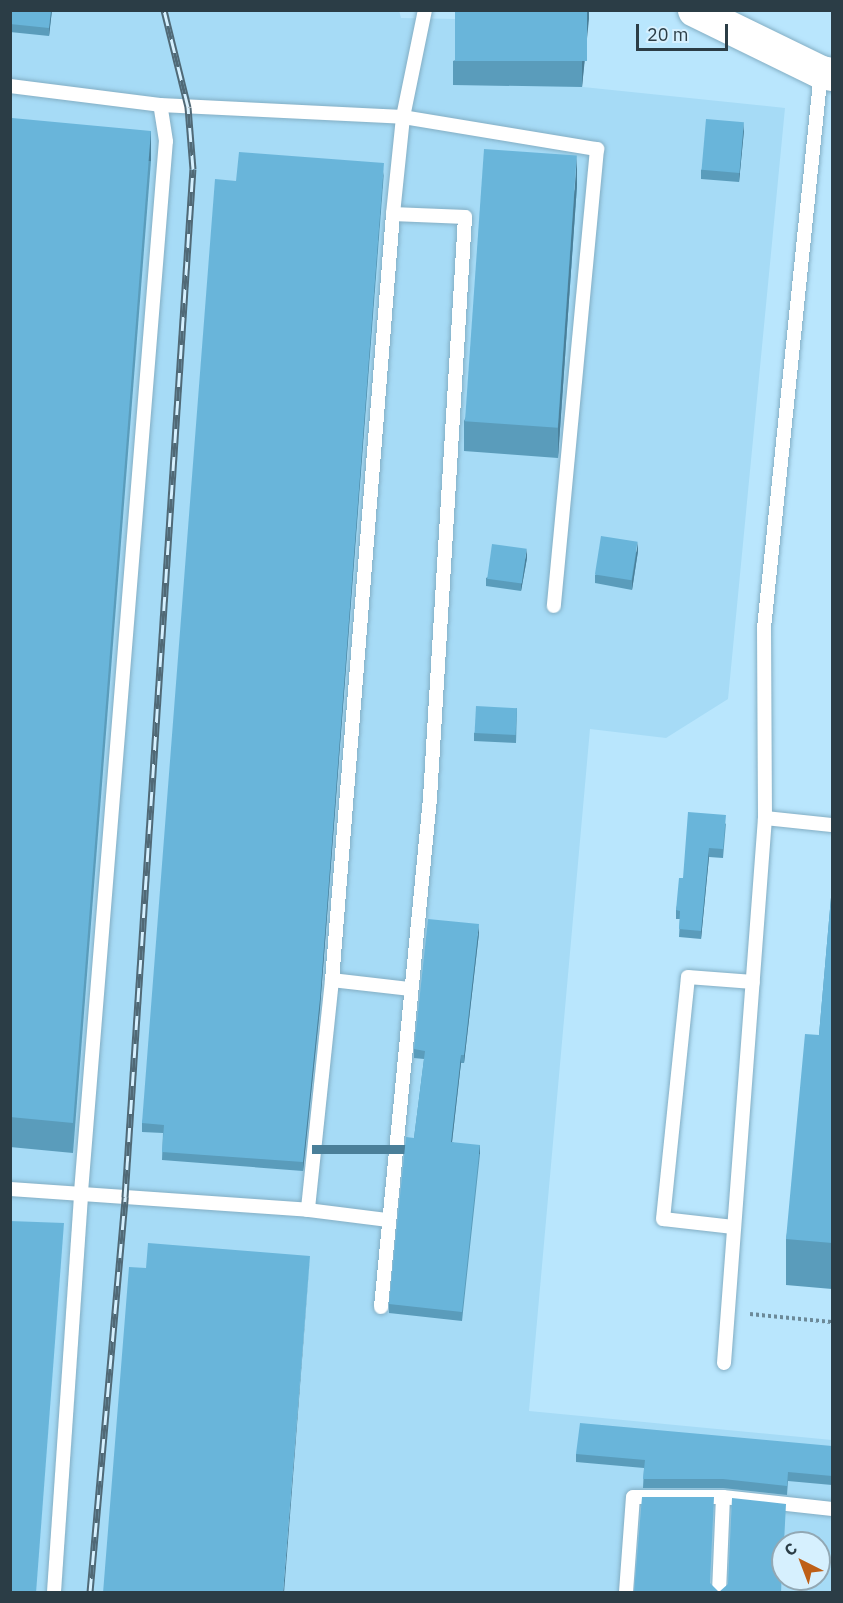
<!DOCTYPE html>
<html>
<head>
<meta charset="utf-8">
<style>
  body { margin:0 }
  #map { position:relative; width:843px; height:1603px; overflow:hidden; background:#b9e6fd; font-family:"IBM Plex Sans",sans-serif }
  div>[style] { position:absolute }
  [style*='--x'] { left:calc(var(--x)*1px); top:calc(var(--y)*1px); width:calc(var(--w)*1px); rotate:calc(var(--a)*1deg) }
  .built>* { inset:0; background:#a6dbf6 }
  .path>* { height:4px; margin-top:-2px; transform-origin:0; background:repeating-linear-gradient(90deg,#6c8a99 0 3px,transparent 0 6px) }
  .roads { filter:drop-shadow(0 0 2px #83aec4) drop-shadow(0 0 2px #83aec4) }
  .service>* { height:14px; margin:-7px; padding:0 7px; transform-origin:7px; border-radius:7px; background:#fff }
  .secondary>* { height:33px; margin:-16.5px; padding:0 16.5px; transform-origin:16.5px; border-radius:16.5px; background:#fff }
  .rail>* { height:7px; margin-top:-3.5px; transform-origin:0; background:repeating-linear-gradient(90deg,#d6f0fe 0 14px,#506976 0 28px); box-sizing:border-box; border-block:2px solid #506976 }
  .wall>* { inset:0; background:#5a9cbb }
  .shaded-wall>* { inset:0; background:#4a7f99; transform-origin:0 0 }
  .building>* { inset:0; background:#69b5da; transform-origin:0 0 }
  span { translate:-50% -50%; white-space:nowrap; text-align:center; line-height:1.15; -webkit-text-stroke:6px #d6f0fe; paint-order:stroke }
  .frame { position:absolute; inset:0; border:12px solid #2b3d46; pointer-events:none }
  .north { position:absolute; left:771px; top:1531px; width:60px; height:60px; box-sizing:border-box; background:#d6f0fe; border:2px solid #92a8b4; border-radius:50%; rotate:318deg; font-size:16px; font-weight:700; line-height:24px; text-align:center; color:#2b3d46 }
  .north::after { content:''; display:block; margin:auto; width:21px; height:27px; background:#be5f17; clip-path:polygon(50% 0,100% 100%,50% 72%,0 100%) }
  .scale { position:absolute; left:636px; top:24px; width:92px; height:27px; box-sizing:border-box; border:3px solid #2b3d46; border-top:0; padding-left:8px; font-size:18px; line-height:21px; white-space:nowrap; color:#2b3d46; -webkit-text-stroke:4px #d6f0fe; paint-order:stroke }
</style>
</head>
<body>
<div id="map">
  <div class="built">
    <div style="clip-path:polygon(evenodd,399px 10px,401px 18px,456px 19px,583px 87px,785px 108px,728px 699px,666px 738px,590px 729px,529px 1411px,832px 1440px,832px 1592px,11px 1592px,11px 11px,399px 10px,783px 1543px,819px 1543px,819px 1579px,783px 1579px,783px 1543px)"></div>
  </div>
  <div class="path">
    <div style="--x:750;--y:1314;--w:82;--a:5.6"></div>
  </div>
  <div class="roads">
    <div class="service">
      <div style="--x:10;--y:86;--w:151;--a:7.2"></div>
      <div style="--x:160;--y:105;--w:243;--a:2.8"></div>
      <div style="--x:403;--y:117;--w:197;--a:9.4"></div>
      <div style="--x:597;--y:149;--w:459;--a:95.4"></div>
      <div style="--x:393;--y:214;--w:98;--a:-84.1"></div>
      <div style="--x:403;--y:117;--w:109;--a:-78.4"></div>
      <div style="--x:765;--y:818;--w:67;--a:6"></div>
      <div style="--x:332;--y:980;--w:79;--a:6.6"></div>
      <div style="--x:10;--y:1189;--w:299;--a:4"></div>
      <div style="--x:733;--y:1227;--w:70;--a:-173.5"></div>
      <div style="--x:663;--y:1219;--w:243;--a:-84.1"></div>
      <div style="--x:688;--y:977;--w:65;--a:4.4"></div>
      <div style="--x:381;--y:1307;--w:511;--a:-84.5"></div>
      <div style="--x:430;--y:798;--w:582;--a:-86.55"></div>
      <div style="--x:465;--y:217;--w:72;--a:-177.6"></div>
      <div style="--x:393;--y:214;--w:768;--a:94.55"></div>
      <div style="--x:332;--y:980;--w:231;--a:96"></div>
      <div style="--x:308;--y:1210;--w:80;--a:7.2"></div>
      <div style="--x:724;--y:1363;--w:547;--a:-85.7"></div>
      <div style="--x:765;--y:818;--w:190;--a:-90.3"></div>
      <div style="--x:764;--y:628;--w:559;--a:-84.15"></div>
      <div style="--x:54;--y:1592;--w:401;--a:-86.1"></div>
      <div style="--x:81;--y:1192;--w:1054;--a:-85.38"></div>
      <div style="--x:166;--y:141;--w:36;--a:-99"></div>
      <div style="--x:626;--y:1592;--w:95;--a:-85.8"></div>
      <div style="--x:633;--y:1497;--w:90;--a:0"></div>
      <div style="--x:719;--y:1592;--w:95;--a:-87.6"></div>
      <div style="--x:723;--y:1497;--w:110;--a:6.3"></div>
    </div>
    <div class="secondary">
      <div style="--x:694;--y:10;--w:141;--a:26"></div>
      <div style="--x:821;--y:72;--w:11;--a:10"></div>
    </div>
  </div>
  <div class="rail">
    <div style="--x:90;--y:1592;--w:397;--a:-84.9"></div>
    <div style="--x:125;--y:1197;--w:1030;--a:-86.22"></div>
    <div style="--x:193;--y:169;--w:62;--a:-94.6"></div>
    <div style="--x:188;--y:107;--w:100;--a:-103.9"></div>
  </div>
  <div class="wall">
    <div style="clip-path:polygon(10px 10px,52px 10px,49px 36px,10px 32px)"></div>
    <div style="clip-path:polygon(589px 10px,582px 87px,453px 85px,453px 61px)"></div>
    <div style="clip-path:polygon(10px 126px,151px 161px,73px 1153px,10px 1147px)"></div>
    <div style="clip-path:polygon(744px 130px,739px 182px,701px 179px,701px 170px)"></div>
    <div style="clip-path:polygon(384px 172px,320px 1008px,303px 1171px,162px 1160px,163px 1133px,142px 1132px,142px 1123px)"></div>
    <div style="clip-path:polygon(577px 185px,558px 458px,464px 451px,464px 421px)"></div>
    <div style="clip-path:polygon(638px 551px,632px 590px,595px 583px,595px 575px)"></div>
    <div style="clip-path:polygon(527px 558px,521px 591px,486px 586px,486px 578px)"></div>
    <div style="clip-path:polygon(517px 708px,516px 743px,474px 741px,474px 733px)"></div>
    <div style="clip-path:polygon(726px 823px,723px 858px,709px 857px,701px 939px,679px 937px,680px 919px,676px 919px,676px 910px,683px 878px)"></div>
    <div style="clip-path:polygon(832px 886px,832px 1289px,786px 1285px,786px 1239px,819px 1035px)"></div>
    <div style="clip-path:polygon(479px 933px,464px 1063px,461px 1063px,452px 1142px,480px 1154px,462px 1321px,389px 1313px,389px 1304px,414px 1138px,424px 1059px,414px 1058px,414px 1049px)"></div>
    <div style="clip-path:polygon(832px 1446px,832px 1485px,788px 1481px,787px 1495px,723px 1488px,643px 1488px,644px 1468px,576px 1462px,576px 1454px)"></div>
  </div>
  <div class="shaded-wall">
    <div style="clip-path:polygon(51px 10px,52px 10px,49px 36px,49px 28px)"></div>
    <div style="clip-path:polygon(587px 10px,589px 10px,589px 19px,582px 87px,582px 63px)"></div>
    <div style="clip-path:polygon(744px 122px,744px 130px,739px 182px,739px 174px)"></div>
    <div style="left:151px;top:131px;width:30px;height:995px;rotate:90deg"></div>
    <div style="clip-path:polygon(577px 155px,577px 185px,558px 458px,558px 428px)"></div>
    <div style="clip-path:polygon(384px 163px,320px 1008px,303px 1171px,303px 1162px)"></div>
    <div style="clip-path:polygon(638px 542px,638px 551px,632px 590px,632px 581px)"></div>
    <div style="clip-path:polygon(527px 549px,527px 558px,521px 591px,521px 583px)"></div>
    <div style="clip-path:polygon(709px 848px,709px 857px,701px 939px,701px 931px)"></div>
    <div style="clip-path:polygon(479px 924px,479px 933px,464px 1063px,464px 1055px)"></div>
    <div style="clip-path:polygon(461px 1055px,461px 1063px,451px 1151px,451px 1142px)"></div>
    <div style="left:480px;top:1145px;width:9px;height:168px;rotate:90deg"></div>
    <div style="clip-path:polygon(310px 1256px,284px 1593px,283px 1593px)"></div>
  </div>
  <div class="building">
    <div style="clip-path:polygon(10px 10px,51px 10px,49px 28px,10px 24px)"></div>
    <div style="left:455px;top:10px;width:132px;height:51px"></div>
    <div style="clip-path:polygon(12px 118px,151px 131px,73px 1123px,10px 1117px,10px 126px)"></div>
    <div style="left:706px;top:119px;width:38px;height:51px;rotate:5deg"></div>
    <div style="left:484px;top:149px;width:93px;height:273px;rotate:4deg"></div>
    <div style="clip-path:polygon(239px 152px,384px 163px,320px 999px,303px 1162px,162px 1152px,164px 1125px,142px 1123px,215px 179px,236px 181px)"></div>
    <div style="left:601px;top:536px;width:37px;height:39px;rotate:9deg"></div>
    <div style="left:492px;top:544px;width:35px;height:35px;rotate:8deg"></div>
    <div style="left:476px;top:706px;width:41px;height:27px;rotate:3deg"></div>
    <div style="clip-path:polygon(688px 812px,726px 815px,723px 849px,709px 848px,701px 931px,679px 929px,680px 911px,676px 910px,679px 878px,683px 878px)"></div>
    <div style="clip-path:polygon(832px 886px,832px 1243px,786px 1239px,805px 1034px,819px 1035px)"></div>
    <div style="clip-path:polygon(428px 919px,479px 924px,464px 1055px,461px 1055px,451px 1142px,480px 1145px,462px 1312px,389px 1304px,406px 1137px,414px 1138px,425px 1051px,414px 1049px)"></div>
    <div style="clip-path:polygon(10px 1221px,64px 1223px,36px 1593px,10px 1593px)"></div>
    <div style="clip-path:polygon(148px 1243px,310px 1256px,283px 1593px,103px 1593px,129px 1267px,146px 1268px)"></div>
    <div style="clip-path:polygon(580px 1423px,832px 1446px,832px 1476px,788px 1472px,787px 1486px,723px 1479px,643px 1479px,645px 1460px,576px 1454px)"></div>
    <div style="clip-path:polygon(642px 1497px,714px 1497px,710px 1583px,719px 1592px,728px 1584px,732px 1498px,786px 1504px,784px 1543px,783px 1543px,781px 1593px,634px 1593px)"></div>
  </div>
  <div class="frame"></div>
  <div class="north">С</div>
  <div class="scale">20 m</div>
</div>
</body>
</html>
